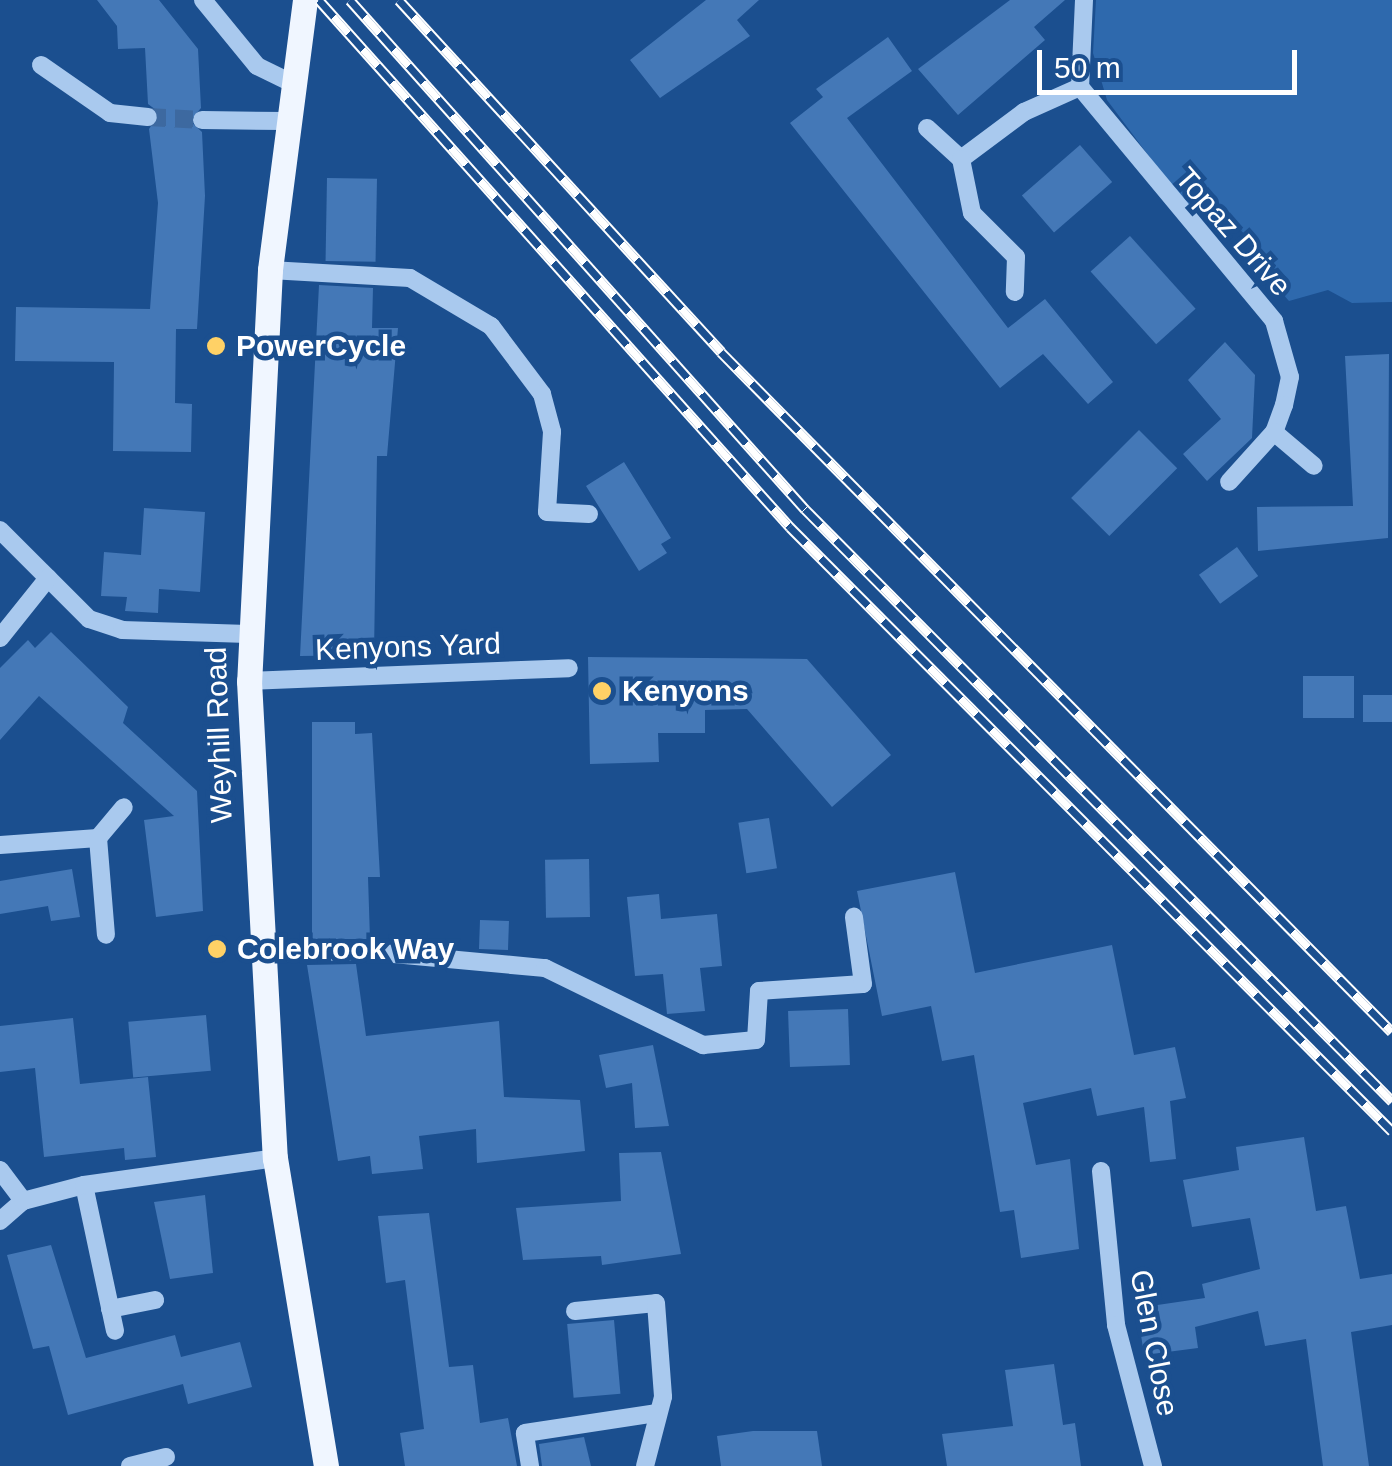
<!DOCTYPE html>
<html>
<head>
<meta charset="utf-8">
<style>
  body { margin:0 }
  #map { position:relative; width:1392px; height:1466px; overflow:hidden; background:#1b4f8f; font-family:Helvetica,sans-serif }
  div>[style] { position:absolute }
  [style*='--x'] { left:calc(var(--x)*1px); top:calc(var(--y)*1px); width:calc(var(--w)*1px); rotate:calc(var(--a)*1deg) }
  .green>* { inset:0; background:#2e69ad }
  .building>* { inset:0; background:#4478b7; transform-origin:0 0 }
  .minor-tunnel>* { height:18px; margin-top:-9px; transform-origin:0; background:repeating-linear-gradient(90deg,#3d69a0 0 18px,transparent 0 27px) }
  .minor>* { height:18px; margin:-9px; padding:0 9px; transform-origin:9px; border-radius:9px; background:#a9c9ee }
  .major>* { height:25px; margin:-12.5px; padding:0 12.5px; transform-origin:12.5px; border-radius:12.5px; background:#f0f6ff }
  .rail>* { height:11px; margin-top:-5.5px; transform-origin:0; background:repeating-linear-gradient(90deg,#1b4f8f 0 22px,#fff 0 44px); box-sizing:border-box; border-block:2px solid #fff }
  .dots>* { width:28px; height:28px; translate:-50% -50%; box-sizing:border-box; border:5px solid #1b4f8f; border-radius:50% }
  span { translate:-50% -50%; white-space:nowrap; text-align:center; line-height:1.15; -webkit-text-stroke:9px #1b4f8f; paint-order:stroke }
  .street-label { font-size:30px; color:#fff }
  .poi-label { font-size:30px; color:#fff; font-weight:700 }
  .left { translate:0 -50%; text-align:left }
  .scale { position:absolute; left:1037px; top:50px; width:260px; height:45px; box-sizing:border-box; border:5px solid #fff; border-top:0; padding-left:12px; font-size:30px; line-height:35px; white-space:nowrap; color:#fff; -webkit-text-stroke:8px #1b4f8f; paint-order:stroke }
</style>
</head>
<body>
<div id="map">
  <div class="green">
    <div style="clip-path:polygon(1096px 0,1392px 0,1392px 302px,1352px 303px,1328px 290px,1289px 301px,1263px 272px,1260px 250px,1219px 208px,1184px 203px,1107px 100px,1093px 53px)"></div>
  </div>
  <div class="building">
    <div style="clip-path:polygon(97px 0,159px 0,198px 49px,201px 108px,190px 121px,202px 132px,205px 196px,197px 329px,176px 329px,175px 403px,192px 404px,191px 452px,113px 451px,114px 362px,15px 361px,16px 307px,150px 309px,158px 203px,149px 129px,160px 113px,148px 104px,145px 48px,118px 49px,117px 26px)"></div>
    <div style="clip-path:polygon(706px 0,759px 0,737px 20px,750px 36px,660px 98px,630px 60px)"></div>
    <div style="clip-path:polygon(1010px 0,1065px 0,1034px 27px,1045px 40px,958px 115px,918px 69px)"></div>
    <div style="clip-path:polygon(888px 37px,912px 71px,847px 118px,1008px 328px,1045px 299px,1113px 382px,1088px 404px,1043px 354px,1000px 388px,790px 123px,823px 97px,816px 89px)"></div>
    <div style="left:1080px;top:145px;width:49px;height:77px;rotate:49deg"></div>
    <div style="left:327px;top:178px;width:50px;height:83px;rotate:1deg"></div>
    <div style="left:1130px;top:236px;width:98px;height:53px;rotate:48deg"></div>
    <div style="clip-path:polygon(319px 285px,373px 288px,372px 328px,398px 328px,387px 456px,377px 456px,374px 655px,300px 656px)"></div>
    <div style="clip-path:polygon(1225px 342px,1255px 375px,1252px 438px,1207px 481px,1183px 454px,1221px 419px,1188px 380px)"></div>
    <div style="clip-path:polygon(1389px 354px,1388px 538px,1258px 551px,1257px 507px,1353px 506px,1345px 356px)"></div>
    <div style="left:1139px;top:430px;width:54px;height:96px;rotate:45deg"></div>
    <div style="clip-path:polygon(624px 462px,671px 538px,661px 544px,667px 553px,639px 571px,586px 486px)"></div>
    <div style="clip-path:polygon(144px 508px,205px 512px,200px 592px,159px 589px,158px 613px,125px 611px,127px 597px,101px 596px,104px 552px,141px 555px)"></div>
    <div style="left:1237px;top:547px;width:36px;height:47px;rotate:54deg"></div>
    <div style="clip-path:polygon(51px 632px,128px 707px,123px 723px,197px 791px,203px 911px,156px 917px,144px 820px,174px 816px,39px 696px,0 740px,0 668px,28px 640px,35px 648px)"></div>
    <div style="clip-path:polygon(588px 657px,807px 659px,891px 755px,832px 807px,747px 709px,705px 710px,705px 733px,658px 733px,659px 762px,590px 764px)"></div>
    <div style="left:1303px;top:676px;width:51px;height:42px"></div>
    <div style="left:1392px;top:695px;width:27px;height:29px;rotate:90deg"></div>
    <div style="clip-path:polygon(312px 722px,355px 722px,355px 734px,372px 733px,380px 877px,368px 877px,370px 939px,312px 939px)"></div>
    <div style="left:769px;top:818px;width:51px;height:31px;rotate:81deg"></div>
    <div style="left:589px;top:859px;width:58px;height:44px;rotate:89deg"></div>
    <div style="clip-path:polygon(72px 869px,80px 917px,51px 921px,48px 906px,0 914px,0 881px)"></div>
    <div style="clip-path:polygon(955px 872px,975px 973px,1112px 945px,1134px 1055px,1175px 1047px,1186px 1098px,1170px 1101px,1176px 1159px,1150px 1162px,1144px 1107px,1097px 1116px,1091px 1088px,1023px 1103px,1036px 1165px,1070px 1159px,1079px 1249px,1021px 1258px,1014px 1210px,1000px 1212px,974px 1055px,942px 1061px,931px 1006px,882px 1016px,857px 891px)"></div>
    <div style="clip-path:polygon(659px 894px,661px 919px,717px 914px,722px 966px,700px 968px,705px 1011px,667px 1014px,663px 974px,635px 976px,627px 897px)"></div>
    <div style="left:480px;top:920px;width:29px;height:29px;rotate:2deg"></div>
    <div style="clip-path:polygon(356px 964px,366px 1036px,499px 1021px,504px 1097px,580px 1100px,585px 1151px,477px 1163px,476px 1129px,419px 1136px,423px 1169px,372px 1174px,370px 1156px,338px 1161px,307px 965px)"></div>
    <div style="left:848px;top:1009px;width:56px;height:60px;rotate:88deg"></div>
    <div style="left:206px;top:1015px;width:56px;height:78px;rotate:85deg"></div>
    <div style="clip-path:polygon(73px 1018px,80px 1084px,148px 1077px,156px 1157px,125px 1160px,124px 1148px,44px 1157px,35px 1068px,0 1072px,0 1026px)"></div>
    <div style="clip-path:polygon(653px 1045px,669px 1126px,635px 1128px,632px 1083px,606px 1088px,599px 1055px)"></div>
    <div style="clip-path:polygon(1304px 1137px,1316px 1211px,1346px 1206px,1360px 1279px,1392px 1274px,1392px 1325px,1351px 1332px,1369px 1466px,1323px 1466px,1306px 1339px,1265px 1346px,1258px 1311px,1195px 1327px,1198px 1348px,1144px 1355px,1137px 1308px,1205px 1298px,1202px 1284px,1260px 1269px,1250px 1218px,1192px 1227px,1183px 1180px,1239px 1170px,1236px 1147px)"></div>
    <div style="clip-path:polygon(661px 1152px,681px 1254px,602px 1265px,601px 1256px,523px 1260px,516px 1208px,621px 1201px,619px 1153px)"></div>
    <div style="clip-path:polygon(205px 1195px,213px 1273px,170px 1279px,154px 1202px)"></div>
    <div style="clip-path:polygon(429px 1213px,449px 1367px,473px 1365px,480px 1423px,508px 1418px,517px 1466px,405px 1466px,400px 1433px,424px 1429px,405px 1280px,386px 1283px,378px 1216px)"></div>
    <div style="clip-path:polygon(51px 1245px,86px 1358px,175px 1335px,181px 1357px,240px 1342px,252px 1387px,188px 1404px,183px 1384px,68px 1415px,49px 1346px,33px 1349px,7px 1255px)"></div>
    <div style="left:614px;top:1320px;width:74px;height:47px;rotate:85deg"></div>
    <div style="clip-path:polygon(1054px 1364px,1063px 1425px,1075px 1423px,1081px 1466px,947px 1466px,942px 1434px,1013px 1426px,1005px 1370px)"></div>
    <div style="clip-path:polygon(753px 1431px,817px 1431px,822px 1466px,721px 1466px,717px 1436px)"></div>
    <div style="clip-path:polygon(584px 1437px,591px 1466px,542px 1466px,539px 1444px)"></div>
  </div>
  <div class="minor-tunnel">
    <div style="--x:148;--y:117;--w:54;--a:3.2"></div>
  </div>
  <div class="minor">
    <div style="--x:203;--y:0;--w:85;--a:50.7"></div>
    <div style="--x:257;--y:66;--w:37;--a:26"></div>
    <div style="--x:1084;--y:0;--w:87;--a:92.6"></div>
    <div style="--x:1080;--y:87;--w:304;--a:50.3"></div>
    <div style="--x:1274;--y:321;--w:58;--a:74.1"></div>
    <div style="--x:1290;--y:377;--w:29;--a:102"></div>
    <div style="--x:1284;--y:405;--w:29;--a:110"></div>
    <div style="--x:1274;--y:432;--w:67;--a:132"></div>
    <div style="--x:41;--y:65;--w:84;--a:34.8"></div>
    <div style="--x:110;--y:113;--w:38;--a:6"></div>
    <div style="--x:202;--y:120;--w:84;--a:0.7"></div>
    <div style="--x:927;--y:128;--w:46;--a:42.4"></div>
    <div style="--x:961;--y:159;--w:79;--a:-36.7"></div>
    <div style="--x:1024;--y:112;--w:61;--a:-24.1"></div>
    <div style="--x:961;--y:159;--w:55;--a:78.5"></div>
    <div style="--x:972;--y:213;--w:62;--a:45"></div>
    <div style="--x:1016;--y:257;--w:35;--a:92"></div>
    <div style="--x:270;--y:270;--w:140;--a:3.3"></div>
    <div style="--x:410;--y:278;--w:94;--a:30.7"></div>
    <div style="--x:491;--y:326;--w:85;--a:53.1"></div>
    <div style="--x:542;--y:394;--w:39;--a:75"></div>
    <div style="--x:552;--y:432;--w:80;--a:93.6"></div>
    <div style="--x:547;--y:512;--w:42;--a:2.7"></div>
    <div style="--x:1274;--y:432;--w:52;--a:40.4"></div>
    <div style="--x:0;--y:530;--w:126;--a:45"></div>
    <div style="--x:89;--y:619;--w:35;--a:18"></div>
    <div style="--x:122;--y:630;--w:126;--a:1.8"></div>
    <div style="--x:0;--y:638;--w:77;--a:-51.3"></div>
    <div style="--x:249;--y:681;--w:320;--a:-2.3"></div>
    <div style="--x:98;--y:838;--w:40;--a:-50"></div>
    <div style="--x:0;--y:845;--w:98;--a:-4.1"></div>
    <div style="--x:98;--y:838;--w:97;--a:85.3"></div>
    <div style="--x:259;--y:953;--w:102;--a:-1.1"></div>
    <div style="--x:361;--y:951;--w:185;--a:5.3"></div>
    <div style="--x:545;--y:968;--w:176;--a:26"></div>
    <div style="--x:703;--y:1045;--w:53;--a:-5.4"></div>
    <div style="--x:756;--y:1040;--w:49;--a:-86.5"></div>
    <div style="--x:759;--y:991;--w:104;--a:-3.9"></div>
    <div style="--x:863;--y:984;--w:68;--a:-97.7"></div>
    <div style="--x:0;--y:1170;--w:39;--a:53"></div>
    <div style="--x:1101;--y:1171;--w:155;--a:84.4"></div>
    <div style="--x:1116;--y:1325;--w:146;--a:75.3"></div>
    <div style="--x:84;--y:1185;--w:149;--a:78"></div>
    <div style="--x:0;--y:1221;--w:30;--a:-41"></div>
    <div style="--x:23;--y:1201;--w:63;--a:-14.7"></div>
    <div style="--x:84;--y:1185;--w:193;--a:-8"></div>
    <div style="--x:110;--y:1309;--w:46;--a:-11.3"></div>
    <div style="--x:575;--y:1311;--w:81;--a:-5.6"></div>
    <div style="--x:656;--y:1303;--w:94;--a:85.7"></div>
    <div style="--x:663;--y:1397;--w:71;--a:104.6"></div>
    <div style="--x:130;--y:1466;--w:37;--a:-14"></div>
    <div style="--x:530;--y:1466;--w:33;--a:-99"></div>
    <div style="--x:525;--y:1433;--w:134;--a:-8.6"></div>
  </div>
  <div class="major">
    <div style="--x:305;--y:0;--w:272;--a:97.4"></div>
    <div style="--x:270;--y:270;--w:412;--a:92.9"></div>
    <div style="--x:249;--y:681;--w:478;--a:86.9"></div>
    <div style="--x:275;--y:1158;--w:312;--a:80.6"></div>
  </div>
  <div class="rail">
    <div style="--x:319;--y:0;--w:707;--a:48.21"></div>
    <div style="--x:790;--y:527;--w:853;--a:45.1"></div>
    <div style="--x:350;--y:0;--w:683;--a:48.21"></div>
    <div style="--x:805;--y:509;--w:834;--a:45.24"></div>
    <div style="--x:399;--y:0;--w:477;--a:47.5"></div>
    <div style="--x:721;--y:352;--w:955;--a:45.38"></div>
  </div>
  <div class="dots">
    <div style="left:216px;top:346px;background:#ffd166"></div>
    <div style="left:602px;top:691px;background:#ffd166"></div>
    <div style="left:217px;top:949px;background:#ffd166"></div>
  </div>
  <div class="street-label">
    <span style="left:1233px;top:232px;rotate:49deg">Topaz Drive</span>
    <span style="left:408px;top:647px;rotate:-2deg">Kenyons Yard</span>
    <span style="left:219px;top:735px;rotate:-92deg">Weyhill Road</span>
    <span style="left:1154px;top:1343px;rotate:79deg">Glen Close</span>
  </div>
  <div class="poi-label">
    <span class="left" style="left:236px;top:346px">PowerCycle</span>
    <span class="left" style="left:622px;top:691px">Kenyons</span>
    <span class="left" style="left:237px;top:949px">Colebrook Way</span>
  </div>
  <div class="scale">50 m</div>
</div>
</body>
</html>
